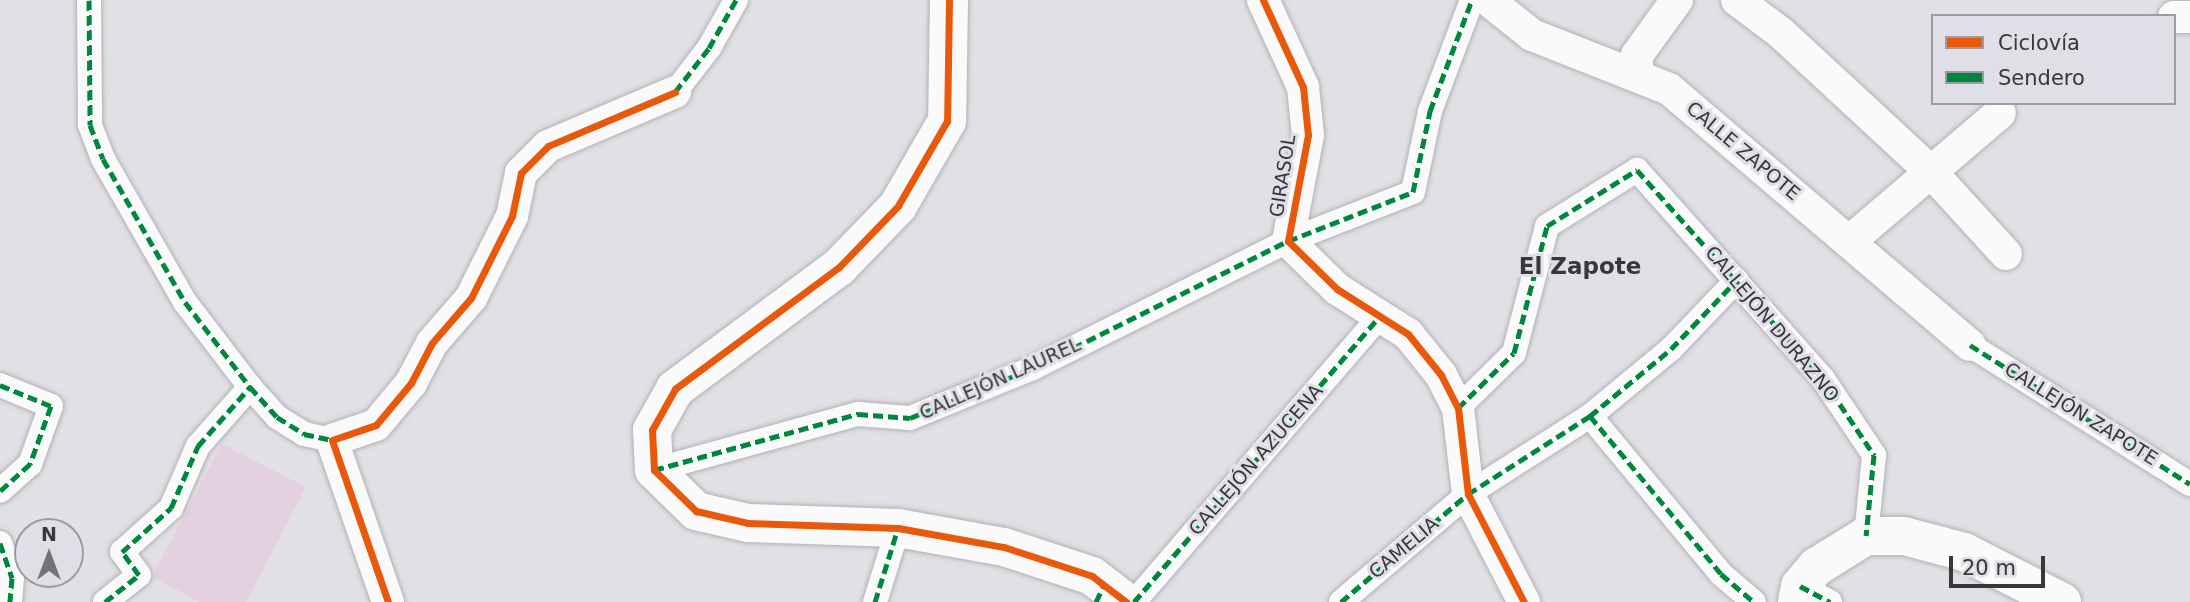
<!DOCTYPE html>
<html>
<head>
<meta charset="utf-8">
<style>
  body { margin:0 }
  #map { position:relative; width:2190px; height:602px; overflow:hidden; background:#e1e0e5; font-family:"DejaVu Sans",sans-serif }
  div>[style] { position:absolute }
  [style*='--x'] { left:calc(var(--x)*1px); top:calc(var(--y)*1px); width:calc(var(--w)*1px); rotate:calc(var(--a)*1deg) }
  .green>* { inset:0; background:#e4d0e0 }
  .roads { filter:drop-shadow(0 0 2px #b2b1b5) drop-shadow(0 0 2px #b2b1b5) }
  .pedestrian>* { height:24px; margin:-12px; padding:0 12px; transform-origin:12px; border-radius:12px; background:#fafafb }
  .minor>* { height:32px; margin:-16px; padding:0 16px; transform-origin:16px; border-radius:16px; background:#fafafb }
  .tertiary>* { height:38px; margin:-19px; padding:0 19px; transform-origin:19px; border-radius:19px; background:#fafafb }
  .quiet>* { height:5px; margin-top:-2.5px; transform-origin:0; background:repeating-linear-gradient(90deg,#00873e 0 10px,transparent 0 15px) }
  .cycleway>* { height:7px; margin:-3.5px; padding:0 3.5px; transform-origin:3.5px; border-radius:3.5px; background:#e8590c }
  span { translate:-50% -50%; white-space:nowrap; text-align:center; line-height:1.15; -webkit-text-stroke:6px #e0dee7; paint-order:stroke }
  .street-label { font-size:19px; color:#38373a }
  .quarter-label { font-size:23px; color:#38373a; font-weight:700 }
  .legend { position:absolute; left:1931px; top:14px; width:245px; height:91px; box-sizing:border-box; background:#e0dee7; border:2px solid #9d9ba2; margin:0; padding:9px 12px; list-style:none; font-size:21px; color:#38373a }
  .legend li { display:flex; align-items:center; gap:14px; height:35px }
  .legend b { width:35px; border:2px solid #9d9ba2 }
  .north { position:absolute; left:14px; top:518px; width:70px; height:70px; box-sizing:border-box; background:#e0dee7; border:2px solid #9d9ba2; border-radius:50%; rotate:0deg; font-size:19px; font-weight:700; line-height:28px; text-align:center; color:#38373a }
  .north::after { content:''; display:block; margin:auto; width:24px; height:32px; background:#737276; clip-path:polygon(50% 0,100% 100%,50% 72%,0 100%) }
  .scale { position:absolute; left:1949px; top:556px; width:96px; height:32px; box-sizing:border-box; border:4px solid #38373a; border-top:0; padding-left:9px; font-size:21px; line-height:24px; white-space:nowrap; color:#38373a; -webkit-text-stroke:5px #e0dee7; paint-order:stroke }
</style>
</head>
<body>
<div id="map">
  <div class="green">
    <div style="clip-path:polygon(222px 444px,306px 487px,246px 602px,200px 602px,152px 577px)"></div>
  </div>
  <div class="roads">
    <div class="pedestrian">
      <div style="--x:89;--y:0;--w:125;--a:89.5"></div>
      <div style="--x:90;--y:125;--w:36;--a:69"></div>
      <div style="--x:103;--y:159;--w:165;--a:60.2"></div>
      <div style="--x:185;--y:302;--w:107;--a:52.6"></div>
      <div style="--x:250;--y:387;--w:40;--a:48"></div>
      <div style="--x:277;--y:417;--w:32;--a:32"></div>
      <div style="--x:304;--y:434;--w:29;--a:12"></div>
      <div style="--x:675;--y:92;--w:56;--a:-52.3"></div>
      <div style="--x:709;--y:48;--w:55;--a:-60.6"></div>
      <div style="--x:1970;--y:345;--w:260;--a:32.3"></div>
      <div style="--x:0;--y:385;--w:55;--a:22.4"></div>
      <div style="--x:51;--y:406;--w:62;--a:109.9"></div>
      <div style="--x:30;--y:464;--w:40;--a:138"></div>
      <div style="--x:1458;--y:408;--w:78;--a:-44.5"></div>
      <div style="--x:1514;--y:353;--w:131;--a:-75.4"></div>
      <div style="--x:1547;--y:226;--w:106;--a:-31.9"></div>
      <div style="--x:1637;--y:170;--w:280;--a:48.3"></div>
      <div style="--x:1823;--y:379;--w:92;--a:56.1"></div>
      <div style="--x:1874;--y:455;--w:81;--a:95.6"></div>
      <div style="--x:1590;--y:416;--w:205;--a:50.3"></div>
      <div style="--x:1721;--y:574;--w:43;--a:40.3"></div>
      <div style="--x:654;--y:470;--w:212;--a:-15.4"></div>
      <div style="--x:858;--y:414;--w:52;--a:4.4"></div>
      <div style="--x:910;--y:418;--w:133;--a:-22.1"></div>
      <div style="--x:1033;--y:368;--w:285;--a:-26.5"></div>
      <div style="--x:1288;--y:241;--w:134;--a:-21.4"></div>
      <div style="--x:1413;--y:192;--w:83;--a:-78.1"></div>
      <div style="--x:1430;--y:111;--w:119;--a:-69.3"></div>
      <div style="--x:0;--y:543;--w:37;--a:71"></div>
      <div style="--x:12;--y:578;--w:24;--a:95"></div>
      <div style="--x:1800;--y:586;--w:34;--a:28"></div>
      <div style="--x:105;--y:602;--w:43;--a:-38.5"></div>
      <div style="--x:139;--y:575;--w:29;--a:-126"></div>
      <div style="--x:122;--y:552;--w:66;--a:-41.9"></div>
      <div style="--x:171;--y:508;--w:68;--a:-66.5"></div>
      <div style="--x:198;--y:446;--w:79;--a:-48.6"></div>
      <div style="--x:875;--y:602;--w:77;--a:-72.7"></div>
      <div style="--x:1134;--y:602;--w:374;--a:-49.3"></div>
      <div style="--x:1341;--y:602;--w:167;--a:-40.4"></div>
      <div style="--x:1468;--y:494;--w:145;--a:-32.6"></div>
      <div style="--x:1590;--y:416;--w:105;--a:-39.6"></div>
      <div style="--x:1671;--y:349;--w:95;--a:-46.3"></div>
    </div>
    <div class="minor">
      <div style="--x:1263;--y:0;--w:96;--a:65.3"></div>
      <div style="--x:1303;--y:87;--w:48;--a:84.1"></div>
      <div style="--x:1308;--y:135;--w:108;--a:100.7"></div>
      <div style="--x:1288;--y:241;--w:69;--a:44.4"></div>
      <div style="--x:1337;--y:289;--w:84;--a:32.4"></div>
      <div style="--x:1408;--y:334;--w:53;--a:51.2"></div>
      <div style="--x:1441;--y:375;--w:37;--a:63"></div>
      <div style="--x:1458;--y:408;--w:87;--a:83.4"></div>
      <div style="--x:1468;--y:494;--w:122;--a:62.6"></div>
      <div style="--x:1488;--y:0;--w:56;--a:38.5"></div>
      <div style="--x:1532;--y:35;--w:147;--a:21.5"></div>
      <div style="--x:1669;--y:89;--w:395;--a:40.4"></div>
      <div style="--x:1737;--y:0;--w:55;--a:36.9"></div>
      <div style="--x:1781;--y:33;--w:205;--a:42.8"></div>
      <div style="--x:1931;--y:172;--w:111;--a:47.6"></div>
      <div style="--x:2174;--y:17;--w:16;--a:0"></div>
      <div style="--x:1637;--y:76;--w:21;--a:-90"></div>
      <div style="--x:1637;--y:55;--w:68;--a:-54"></div>
      <div style="--x:1850;--y:241;--w:197;--a:-40.5"></div>
      <div style="--x:388;--y:602;--w:171;--a:-109.1"></div>
      <div style="--x:332;--y:440;--w:46;--a:-18.8"></div>
      <div style="--x:376;--y:425;--w:55;--a:-50.2"></div>
      <div style="--x:411;--y:383;--w:45;--a:-62.3"></div>
      <div style="--x:432;--y:343;--w:60;--a:-49.1"></div>
      <div style="--x:471;--y:298;--w:92;--a:-63.4"></div>
      <div style="--x:512;--y:216;--w:44;--a:-78.2"></div>
      <div style="--x:521;--y:173;--w:38;--a:-45"></div>
      <div style="--x:548;--y:146;--w:138;--a:-23"></div>
    </div>
    <div class="tertiary">
      <div style="--x:949;--y:0;--w:121;--a:90.9"></div>
      <div style="--x:947;--y:121;--w:98;--a:120"></div>
      <div style="--x:898;--y:206;--w:85;--a:134"></div>
      <div style="--x:839;--y:267;--w:204;--a:143.4"></div>
      <div style="--x:675;--y:389;--w:47;--a:119.3"></div>
      <div style="--x:652;--y:430;--w:40;--a:87.1"></div>
      <div style="--x:654;--y:470;--w:59;--a:44.3"></div>
      <div style="--x:696;--y:511;--w:53;--a:13"></div>
      <div style="--x:748;--y:523;--w:150;--a:1.9"></div>
      <div style="--x:898;--y:528;--w:108;--a:10.2"></div>
      <div style="--x:1004;--y:547;--w:93;--a:18.2"></div>
      <div style="--x:1092;--y:576;--w:43;--a:37.4"></div>
      <div style="--x:1797;--y:602;--w:16;--a:-79"></div>
      <div style="--x:1800;--y:586;--w:25;--a:-50"></div>
      <div style="--x:1816;--y:567;--w:59;--a:-31.8"></div>
      <div style="--x:1866;--y:536;--w:38;--a:0"></div>
      <div style="--x:1904;--y:536;--w:62;--a:14.9"></div>
      <div style="--x:1964;--y:552;--w:110;--a:27"></div>
    </div>
  </div>
  <div class="quiet">
    <div style="--x:89;--y:0;--w:125;--a:89.5"></div>
    <div style="--x:90;--y:125;--w:36;--a:69"></div>
    <div style="--x:103;--y:159;--w:165;--a:60.2"></div>
    <div style="--x:185;--y:302;--w:107;--a:52.6"></div>
    <div style="--x:250;--y:387;--w:40;--a:48"></div>
    <div style="--x:277;--y:417;--w:32;--a:32"></div>
    <div style="--x:304;--y:434;--w:29;--a:12"></div>
    <div style="--x:675;--y:92;--w:56;--a:-52.3"></div>
    <div style="--x:709;--y:48;--w:55;--a:-60.6"></div>
    <div style="--x:1970;--y:345;--w:260;--a:32.3"></div>
    <div style="--x:0;--y:385;--w:55;--a:22.4"></div>
    <div style="--x:51;--y:406;--w:62;--a:109.9"></div>
    <div style="--x:30;--y:464;--w:40;--a:138"></div>
    <div style="--x:1458;--y:408;--w:78;--a:-44.5"></div>
    <div style="--x:1514;--y:353;--w:131;--a:-75.4"></div>
    <div style="--x:1547;--y:226;--w:106;--a:-31.9"></div>
    <div style="--x:1637;--y:170;--w:280;--a:48.3"></div>
    <div style="--x:1823;--y:379;--w:92;--a:56.1"></div>
    <div style="--x:1874;--y:455;--w:81;--a:95.6"></div>
    <div style="--x:1590;--y:416;--w:205;--a:50.3"></div>
    <div style="--x:1721;--y:574;--w:43;--a:40.3"></div>
    <div style="--x:654;--y:470;--w:212;--a:-15.4"></div>
    <div style="--x:858;--y:414;--w:52;--a:4.4"></div>
    <div style="--x:910;--y:418;--w:133;--a:-22.1"></div>
    <div style="--x:1033;--y:368;--w:285;--a:-26.5"></div>
    <div style="--x:1288;--y:241;--w:134;--a:-21.4"></div>
    <div style="--x:1413;--y:192;--w:83;--a:-78.1"></div>
    <div style="--x:1430;--y:111;--w:119;--a:-69.3"></div>
    <div style="--x:0;--y:543;--w:37;--a:71"></div>
    <div style="--x:12;--y:578;--w:24;--a:95"></div>
    <div style="--x:1800;--y:586;--w:34;--a:28"></div>
    <div style="--x:105;--y:602;--w:43;--a:-38.5"></div>
    <div style="--x:139;--y:575;--w:29;--a:-126"></div>
    <div style="--x:122;--y:552;--w:66;--a:-41.9"></div>
    <div style="--x:171;--y:508;--w:68;--a:-66.5"></div>
    <div style="--x:198;--y:446;--w:79;--a:-48.6"></div>
    <div style="--x:875;--y:602;--w:77;--a:-72.7"></div>
    <div style="--x:1096;--y:602;--w:19;--a:-65"></div>
    <div style="--x:1134;--y:602;--w:374;--a:-49.3"></div>
    <div style="--x:1341;--y:602;--w:167;--a:-40.4"></div>
    <div style="--x:1468;--y:494;--w:145;--a:-32.6"></div>
    <div style="--x:1590;--y:416;--w:105;--a:-39.6"></div>
    <div style="--x:1671;--y:349;--w:95;--a:-46.3"></div>
  </div>
  <div class="cycleway">
    <div style="--x:949;--y:0;--w:121;--a:90.9"></div>
    <div style="--x:947;--y:121;--w:98;--a:120"></div>
    <div style="--x:898;--y:206;--w:85;--a:134"></div>
    <div style="--x:839;--y:267;--w:204;--a:143.4"></div>
    <div style="--x:675;--y:389;--w:47;--a:119.3"></div>
    <div style="--x:652;--y:430;--w:40;--a:87.1"></div>
    <div style="--x:654;--y:470;--w:59;--a:44.3"></div>
    <div style="--x:696;--y:511;--w:53;--a:13"></div>
    <div style="--x:748;--y:523;--w:150;--a:1.9"></div>
    <div style="--x:898;--y:528;--w:108;--a:10.2"></div>
    <div style="--x:1004;--y:547;--w:93;--a:18.2"></div>
    <div style="--x:1092;--y:576;--w:43;--a:37.4"></div>
    <div style="--x:1263;--y:0;--w:96;--a:65.3"></div>
    <div style="--x:1303;--y:87;--w:48;--a:84.1"></div>
    <div style="--x:1308;--y:135;--w:108;--a:100.7"></div>
    <div style="--x:1288;--y:241;--w:69;--a:44.4"></div>
    <div style="--x:1337;--y:289;--w:84;--a:32.4"></div>
    <div style="--x:1408;--y:334;--w:53;--a:51.2"></div>
    <div style="--x:1441;--y:375;--w:37;--a:63"></div>
    <div style="--x:1458;--y:408;--w:87;--a:83.4"></div>
    <div style="--x:1468;--y:494;--w:122;--a:62.6"></div>
    <div style="--x:388;--y:602;--w:171;--a:-109.1"></div>
    <div style="--x:332;--y:440;--w:46;--a:-18.8"></div>
    <div style="--x:376;--y:425;--w:55;--a:-50.2"></div>
    <div style="--x:411;--y:383;--w:45;--a:-62.3"></div>
    <div style="--x:432;--y:343;--w:60;--a:-49.1"></div>
    <div style="--x:471;--y:298;--w:92;--a:-63.4"></div>
    <div style="--x:512;--y:216;--w:44;--a:-78.2"></div>
    <div style="--x:521;--y:173;--w:38;--a:-45"></div>
    <div style="--x:548;--y:146;--w:138;--a:-23"></div>
  </div>
  <div class="street-label">
    <span style="left:1743px;top:151px;rotate:40deg">CALLE ZAPOTE</span>
    <span style="left:1283px;top:176px;rotate:-81deg">GIRASOL</span>
    <span style="left:1772px;top:324px;rotate:50deg">CALLEJÓN DURAZNO</span>
    <span style="left:1000px;top:379px;rotate:-24deg">CALLEJÓN LAUREL</span>
    <span style="left:2081px;top:414px;rotate:32deg">CALLEJÓN ZAPOTE</span>
    <span style="left:1256px;top:460px;rotate:-49deg">CALLEJÓN AZUCENA</span>
    <span style="left:1404px;top:548px;rotate:-40deg">CAMELIA</span>
  </div>
  <div class="quarter-label">
    <span style="left:1580px;top:266px">El Zapote</span>
  </div>
  <ul class="legend">
  <li><b style="height:9px;background:#e8590c"></b>Ciclovía</li>
  <li><b style="height:9px;background:#00873e"></b>Sendero</li>
  </ul>
  <div class="north">N</div>
  <div class="scale">20 m</div>
</div>
</body>
</html>
